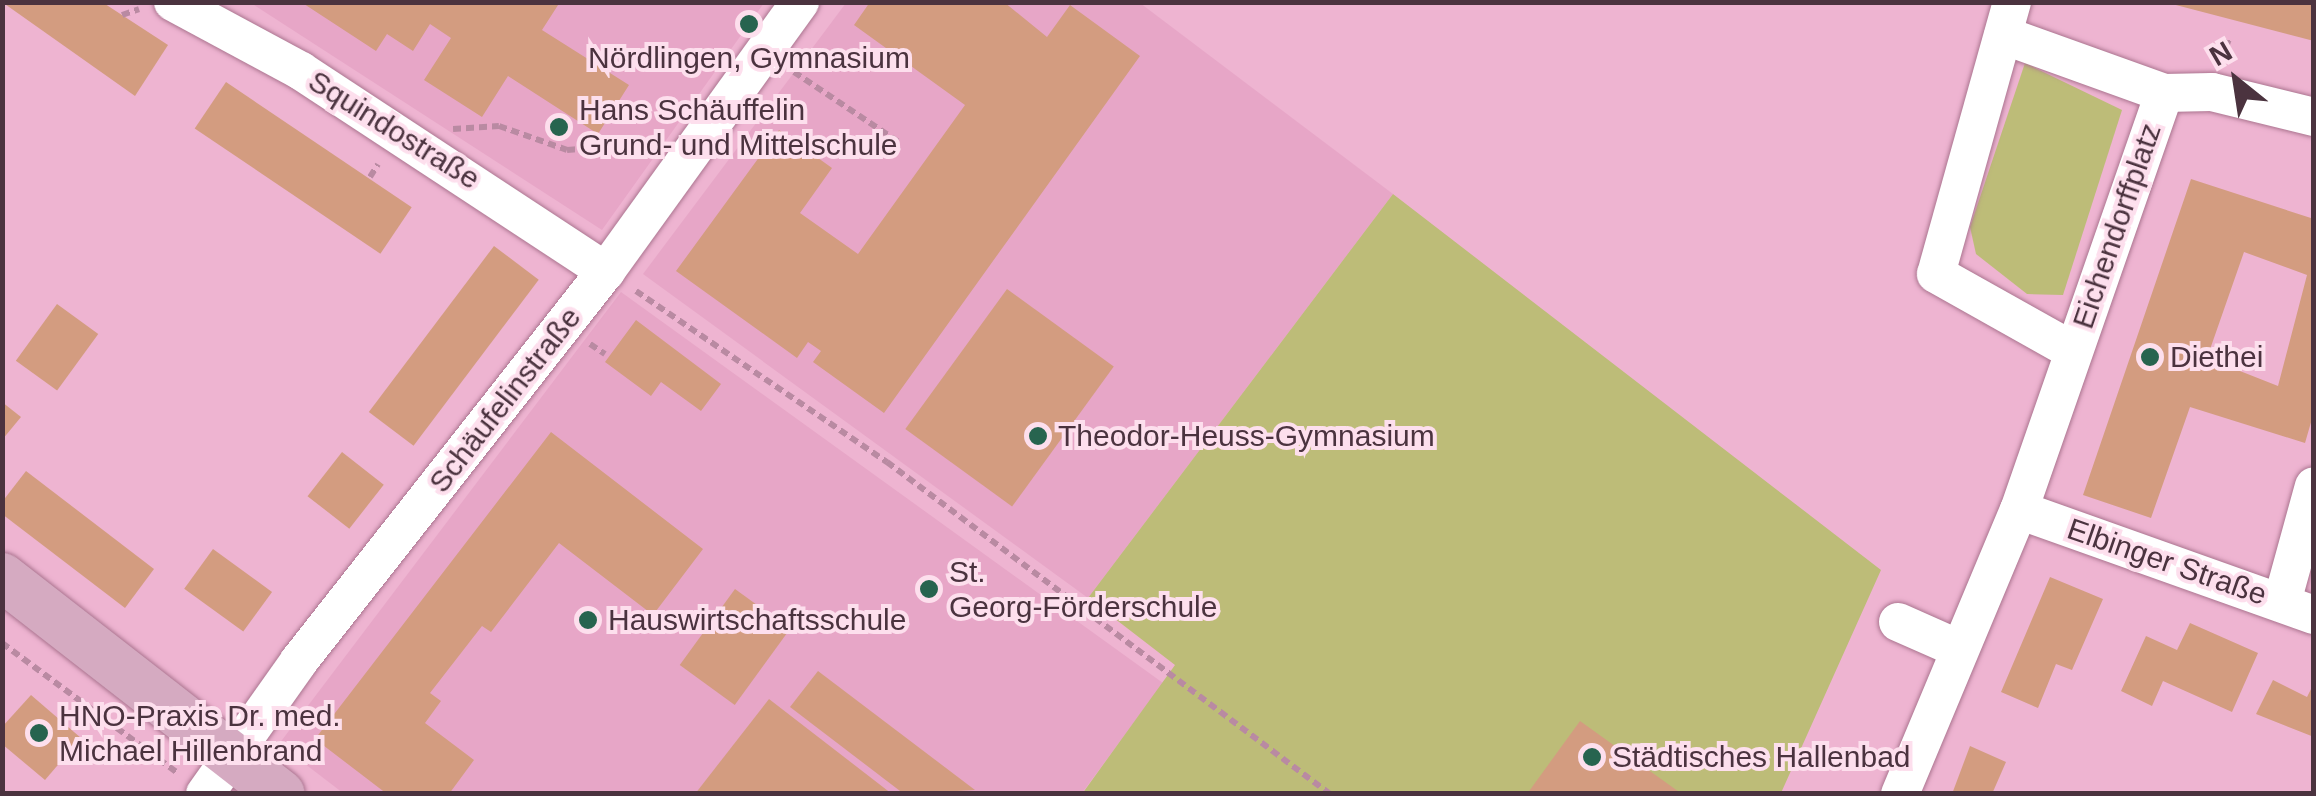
<!DOCTYPE html>
<html>
<head>
<meta charset="utf-8">
<style>
  body { margin:0 }
  #map { position:relative; width:2316px; height:796px; overflow:hidden; background:#eeb4d1; font-family:Arial,sans-serif }
  div>[style] { position:absolute }
  [style*='--x'] { left:calc(var(--x)*1px); top:calc(var(--y)*1px); width:calc(var(--w)*1px); rotate:calc(var(--a)*1deg) }
  .built>* { inset:0; background:#e7a6c7 }
  .green>* { inset:0; background:#bdbc78 }
  .building>* { inset:0; background:#d39c80; transform-origin:0 0 }
  .path>* { height:6px; margin-top:-3px; transform-origin:0; background:repeating-linear-gradient(90deg,#b98aa2 0 8px,transparent 0 13px) }
  .roads { filter:drop-shadow(0 0 2px #ab7590) drop-shadow(0 0 2px #ab7590) }
  .minor>* { height:38px; margin:-19px; padding:0 19px; transform-origin:19px; border-radius:19px; background:#fff }
  .major>* { height:48px; margin:-24px; padding:0 24px; transform-origin:24px; border-radius:24px; background:#d5aac1 }
  .dots>* { width:28px; height:28px; translate:-50% -50%; box-sizing:border-box; border:5px solid #fddfed; border-radius:50% }
  span { translate:-50% -50%; white-space:nowrap; text-align:center; line-height:1.15; -webkit-text-stroke:8px #fddfed; paint-order:stroke }
  .poi-label { font-size:30px; color:#4b333f }
  .left { translate:0 -50%; text-align:left }
  .street-label { font-size:30px; color:#4b333f }
  .frame { position:absolute; inset:0; border:5px solid #4b333f; pointer-events:none }
  .north { position:absolute; left:2186px; top:30px; width:100px; height:100px; -webkit-text-stroke:8px #fddfed; paint-order:stroke; rotate:330deg; font-size:28px; font-weight:700; line-height:40px; text-align:center; color:#4b333f }
  .north::after { content:''; display:block; margin:auto; width:35px; height:45px; background:#4b333f; clip-path:polygon(50% 0,100% 100%,50% 72%,0 100%) }
</style>
</head>
<body>
<div id="map">
  <div class="built">
    <div style="clip-path:polygon(251px 3px,764px 3px,602px 230px)"></div>
    <div style="clip-path:polygon(846px 3px,1140px 3px,1393px 194px,1088px 598px,643px 274px)"></div>
    <div style="clip-path:polygon(621px 292px,1163px 683px,1082px 793px,343px 793px,279px 744px)"></div>
  </div>
  <div class="green">
    <div style="clip-path:polygon(2025px 63px,2122px 110px,2063px 295px,2027px 294px,1976px 254px,1970px 227px)"></div>
    <div style="clip-path:polygon(1393px 194px,1881px 570px,1781px 793px,1082px 794px,1175px 665px,1088px 598px)"></div>
  </div>
  <div class="building">
    <div style="clip-path:polygon(2px 2px,102px 2px,168px 45px,135px 96px)"></div>
    <div style="clip-path:polygon(301px 2px,560px 2px,542px 30px,629px 85px,598px 134px,508px 76px,482px 117px,424px 80px,451px 38px,430px 24px,413px 51px,387px 34px,376px 51px)"></div>
    <div style="clip-path:polygon(870px 2px,1004px 2px,1047px 37px,1070px 5px,1140px 56px,884px 413px,813px 362px,821px 351px,808px 342px,797px 358px,676px 271px,779px 130px,832px 168px,800px 213px,858px 254px,965px 105px,854px 25px)"></div>
    <div style="clip-path:polygon(2172px 2px,2314px 2px,2314px 41px,2172px 4px)"></div>
    <div style="left:226px;top:82px;width:224px;height:56px;rotate:34deg"></div>
    <div style="clip-path:polygon(evenodd,2191px 179px,2314px 219px,2314px 412px,2305px 443px,2190px 407px,2151px 518px,2083px 495px,2191px 179px,2244px 252px,2307px 275px,2278px 386px,2207px 358px,2244px 252px)"></div>
    <div style="left:494px;top:246px;width:56px;height:208px;rotate:37deg"></div>
    <div style="left:1007px;top:289px;width:132px;height:173px;rotate:36deg"></div>
    <div style="left:57px;top:304px;width:51px;height:70px;rotate:36deg"></div>
    <div style="clip-path:polygon(636px 320px,721px 384px,701px 411px,661px 382px,651px 396px,605px 362px)"></div>
    <div style="clip-path:polygon(2px 402px,21px 417px,2px 440px)"></div>
    <div style="clip-path:polygon(551px 432px,703px 549px,653px 615px,559px 543px,491px 632px,482px 626px,430px 693px,441px 701px,425px 723px,474px 760px,449px 794px,387px 794px,315px 739px)"></div>
    <div style="left:342px;top:452px;width:53px;height:56px;rotate:38deg"></div>
    <div style="clip-path:polygon(26px 471px,154px 569px,125px 608px,2px 514px,2px 502px)"></div>
    <div style="left:213px;top:549px;width:73px;height:49px;rotate:36deg"></div>
    <div style="clip-path:polygon(2050px 577px,2103px 599px,2072px 670px,2056px 664px,2038px 708px,2001px 692px)"></div>
    <div style="left:735px;top:589px;width:68px;height:94px;rotate:36deg"></div>
    <div style="clip-path:polygon(2190px 623px,2258px 653px,2232px 712px,2163px 681px,2152px 706px,2121px 691px,2146px 636px,2177px 650px)"></div>
    <div style="clip-path:polygon(818px 671px,975px 790px,904px 794px,790px 707px)"></div>
    <div style="clip-path:polygon(2273px 680px,2307px 697px,2314px 683px,2314px 737px,2256px 714px)"></div>
    <div style="clip-path:polygon(31px 695px,81px 738px,45px 780px,2px 744px,2px 727px)"></div>
    <div style="clip-path:polygon(769px 699px,892px 794px,695px 794px)"></div>
    <div style="clip-path:polygon(1580px 721px,1682px 794px,1527px 794px)"></div>
    <div style="clip-path:polygon(1970px 746px,2006px 762px,1992px 794px,1952px 794px)"></div>
  </div>
  <div class="path">
    <div style="--x:122;--y:15;--w:18;--a:-19"></div>
    <div style="--x:2222;--y:60;--w:23;--a:-72"></div>
    <div style="--x:794;--y:72;--w:128;--a:33.8"></div>
    <div style="--x:453;--y:129;--w:46;--a:-3.7"></div>
    <div style="--x:499;--y:126;--w:72;--a:19.4"></div>
    <div style="--x:567;--y:150;--w:89;--a:-4.5"></div>
    <div style="--x:370;--y:177;--w:15;--a:-58"></div>
    <div style="--x:636;--y:291;--w:304;--a:34.3"></div>
    <div style="--x:887;--y:462;--w:554;--a:36.85"></div>
    <div style="--x:590;--y:344;--w:18;--a:34"></div>
    <div style="--x:2;--y:643;--w:219;--a:36.5"></div>
  </div>
  <div class="roads">
    <div class="minor">
      <div style="--x:173;--y:2;--w:145;--a:28.3"></div>
      <div style="--x:301;--y:71;--w:365;--a:33.3"></div>
      <div style="--x:2012;--y:2;--w:282;--a:105.6"></div>
      <div style="--x:1936;--y:274;--w:157;--a:29.3"></div>
      <div style="--x:2164;--y:93;--w:48;--a:-1.2"></div>
      <div style="--x:2212;--y:92;--w:105;--a:13.8"></div>
      <div style="--x:2019;--y:510;--w:313;--a:19.6"></div>
      <div style="--x:2282;--y:602;--w:120;--a:-74.6"></div>
      <div style="--x:1898;--y:622;--w:64;--a:23.8"></div>
      <div style="--x:205;--y:794;--w:163;--a:-54.7"></div>
      <div style="--x:299;--y:661;--w:496;--a:-51.8"></div>
      <div style="--x:606;--y:271;--w:332;--a:-54.2"></div>
      <div style="--x:1900;--y:794;--w:308;--a:-67.3"></div>
      <div style="--x:2019;--y:510;--w:441;--a:-70.8"></div>
      <div style="--x:2164;--y:93;--w:171;--a:-160.2"></div>
    </div>
    <div class="major">
      <div style="--x:2;--y:577;--w:353;--a:37.9"></div>
    </div>
  </div>
  <div class="dots">
    <div style="left:749px;top:24px;background:#27644f"></div>
    <div style="left:559px;top:127px;background:#27644f"></div>
    <div style="left:2150px;top:357px;background:#27644f"></div>
    <div style="left:1038px;top:436px;background:#27644f"></div>
    <div style="left:929px;top:589px;background:#27644f"></div>
    <div style="left:588px;top:620px;background:#27644f"></div>
    <div style="left:39px;top:733px;background:#27644f"></div>
    <div style="left:1592px;top:757px;background:#27644f"></div>
  </div>
  <div class="poi-label">
    <span style="left:749px;top:58px">Nördlingen, Gymnasium</span>
    <span class="left" style="left:579px;top:127px">Hans Schäuffelin<br>Grund- und Mittelschule</span>
    <span class="left" style="left:2170px;top:357px">Diethei</span>
    <span class="left" style="left:1058px;top:436px">Theodor-Heuss-Gymnasium</span>
    <span class="left" style="left:949px;top:589px">St.<br>Georg-Förderschule</span>
    <span class="left" style="left:608px;top:620px">Hauswirtschaftsschule</span>
    <span class="left" style="left:59px;top:733px">HNO-Praxis Dr. med.<br>Michael Hillenbrand</span>
    <span class="left" style="left:1612px;top:757px">Städtisches Hallenbad</span>
  </div>
  <div class="street-label">
    <span style="left:394px;top:130px;rotate:32deg">Squindostraße</span>
    <span style="left:2117px;top:226px;rotate:-71deg">Eichendorffplatz</span>
    <span style="left:505px;top:400px;rotate:-52deg">Schäufelinstraße</span>
    <span style="left:2167px;top:562px;rotate:19deg">Elbinger Straße</span>
  </div>
  <div class="frame"></div>
  <div class="north">N</div>
</div>
</body>
</html>
